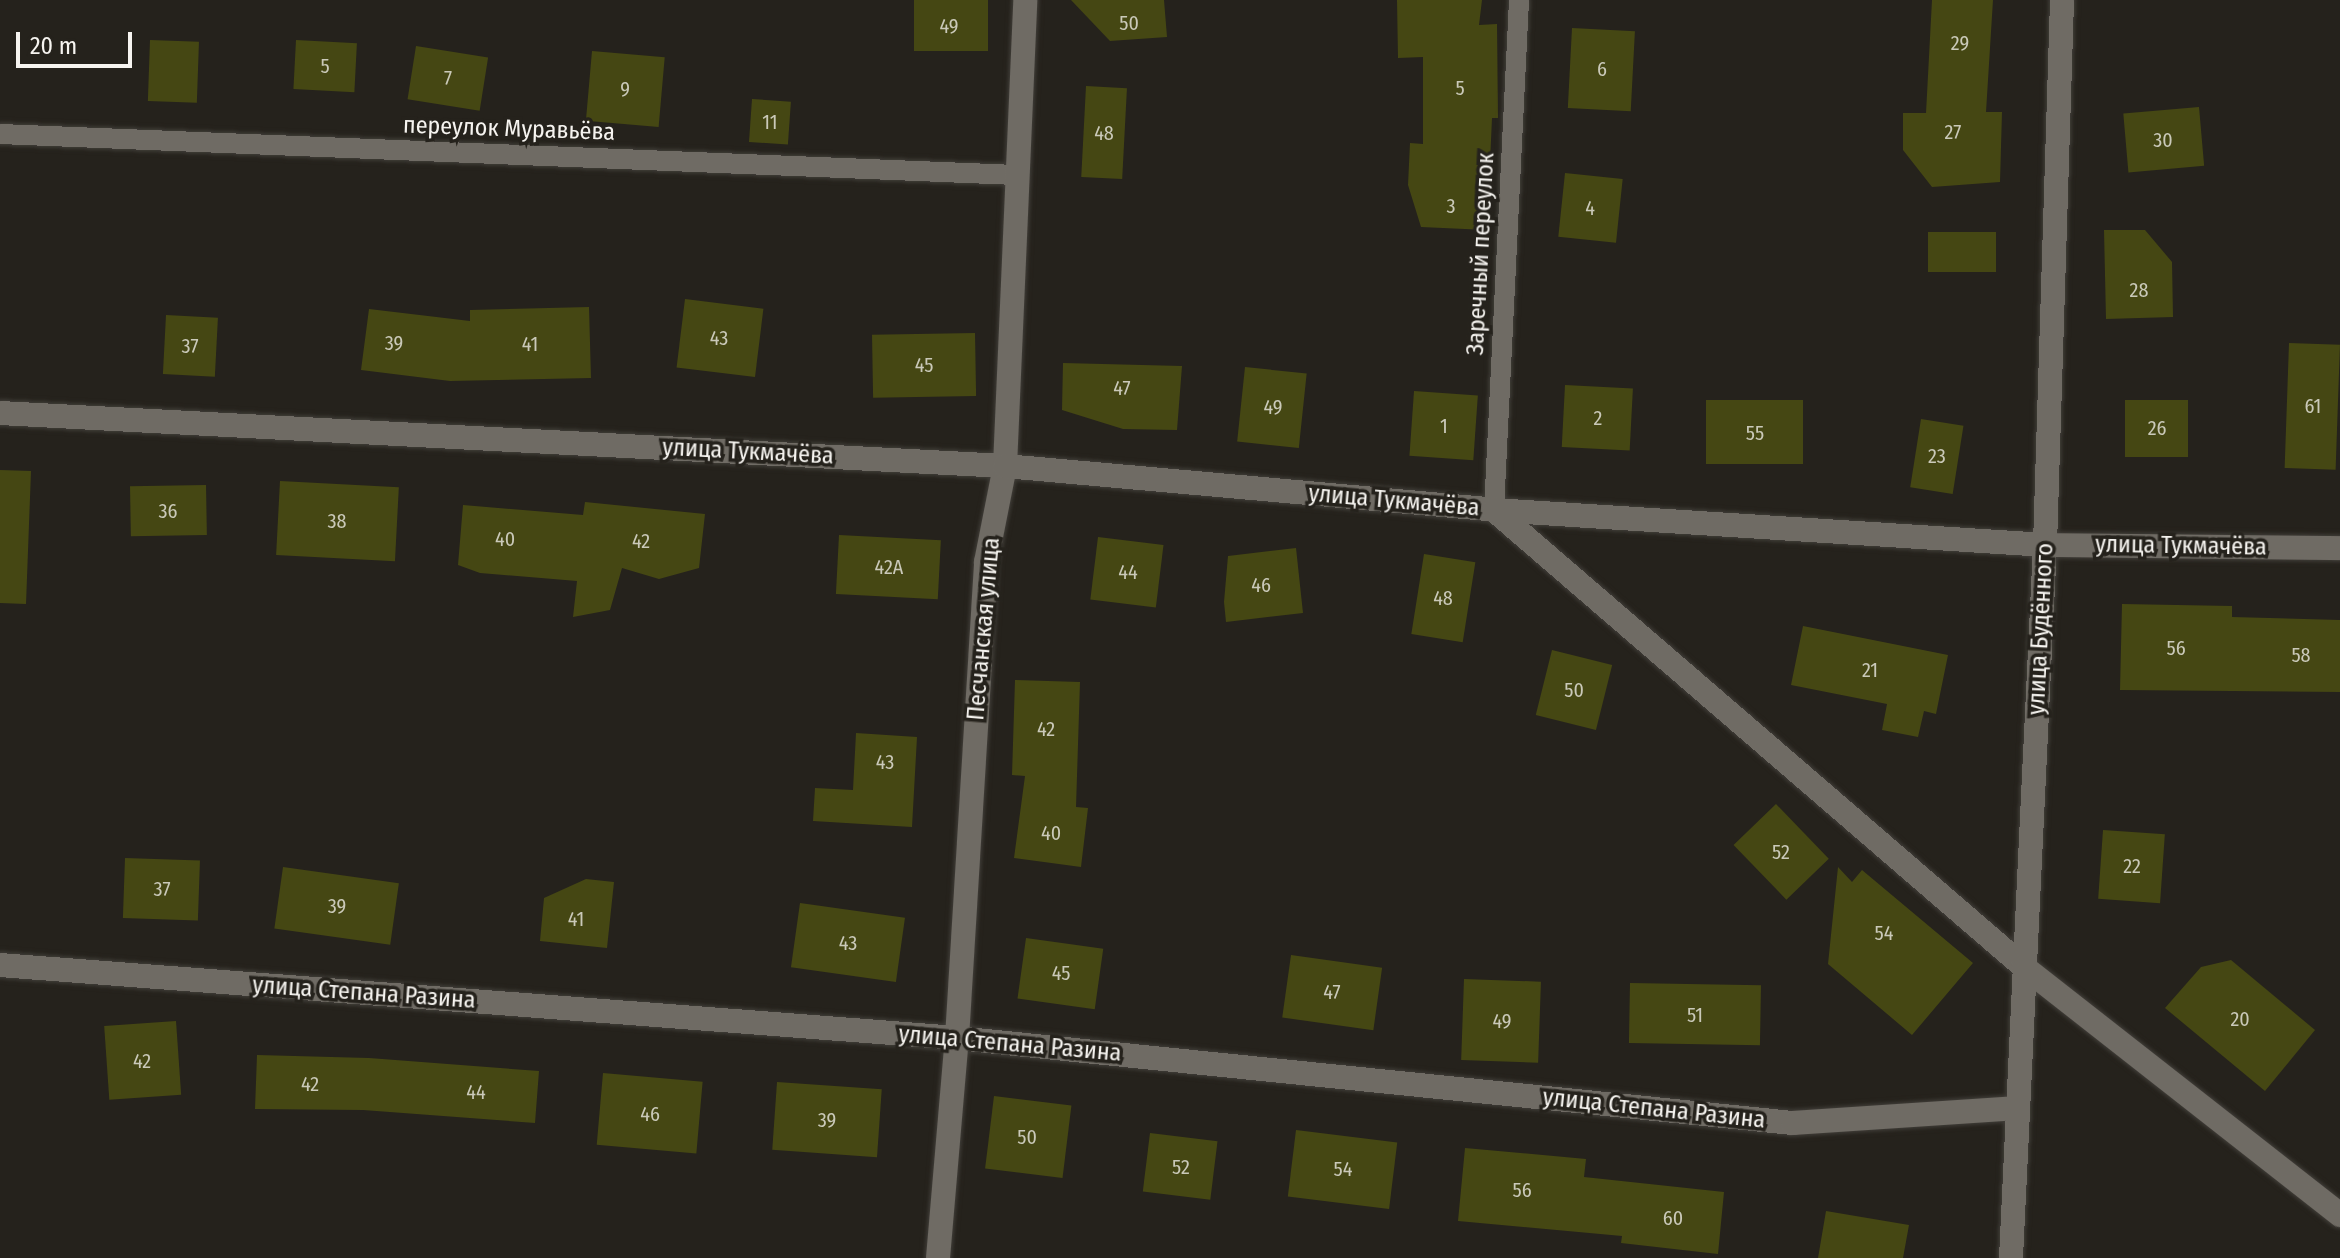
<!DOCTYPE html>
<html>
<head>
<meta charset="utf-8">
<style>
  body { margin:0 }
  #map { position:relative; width:2340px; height:1258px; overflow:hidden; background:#25221c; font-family:"Fira Sans Condensed",sans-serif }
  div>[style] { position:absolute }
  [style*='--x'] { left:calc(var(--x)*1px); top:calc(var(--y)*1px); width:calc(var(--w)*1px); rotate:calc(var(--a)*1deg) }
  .building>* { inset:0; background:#454713; transform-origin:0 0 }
  .roads { filter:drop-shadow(0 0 2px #413e39) drop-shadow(0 0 2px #413e39) }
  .service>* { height:20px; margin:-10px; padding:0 10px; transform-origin:10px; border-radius:10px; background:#6f6b64 }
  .minor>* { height:24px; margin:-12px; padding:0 12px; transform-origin:12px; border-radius:12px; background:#6f6b64 }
  .tertiary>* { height:24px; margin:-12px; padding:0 12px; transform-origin:12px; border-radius:12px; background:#6f6b64 }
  span { translate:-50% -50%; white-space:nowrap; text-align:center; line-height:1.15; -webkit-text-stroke:7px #25221c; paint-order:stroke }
  .number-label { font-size:20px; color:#cac9b9 }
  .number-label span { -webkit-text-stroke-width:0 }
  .street-label { font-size:24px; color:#f6f4f0 }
  .scale { position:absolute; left:16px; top:32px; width:116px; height:36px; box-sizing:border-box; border:4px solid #f6f4f0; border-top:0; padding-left:10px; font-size:24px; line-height:28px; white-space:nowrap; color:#f6f4f0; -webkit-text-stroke:6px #25221c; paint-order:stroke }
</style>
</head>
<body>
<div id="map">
  <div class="building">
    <div style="left:914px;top:0;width:74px;height:51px"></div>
    <div style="clip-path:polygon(1071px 0,1164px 0,1167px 37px,1110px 41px)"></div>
    <div style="clip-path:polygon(1397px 0,1482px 0,1479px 25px,1497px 24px,1498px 118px,1492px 118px,1487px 230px,1421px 227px,1408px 185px,1410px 143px,1423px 144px,1423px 57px,1398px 58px)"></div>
    <div style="clip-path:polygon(1932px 0,1993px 0,1986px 112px,2002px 112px,2000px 182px,1932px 187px,1903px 150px,1903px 113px,1926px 113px)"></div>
    <div style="left:1572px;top:28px;width:63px;height:80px;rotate:3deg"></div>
    <div style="left:150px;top:40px;width:49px;height:61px;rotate:2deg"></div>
    <div style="left:296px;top:40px;width:61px;height:49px;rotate:3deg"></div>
    <div style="left:416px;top:46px;width:73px;height:54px;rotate:9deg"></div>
    <div style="left:592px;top:51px;width:73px;height:70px;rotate:5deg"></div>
    <div style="left:1086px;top:86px;width:41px;height:91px;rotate:3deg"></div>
    <div style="left:752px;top:99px;width:39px;height:43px;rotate:4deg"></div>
    <div style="left:2199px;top:107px;width:59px;height:76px;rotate:85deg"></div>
    <div style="left:1565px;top:173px;width:58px;height:64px;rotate:6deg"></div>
    <div style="clip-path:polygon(2104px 230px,2145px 230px,2172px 262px,2173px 317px,2106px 319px)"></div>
    <div style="left:1928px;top:232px;width:68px;height:40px"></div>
    <div style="left:685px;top:299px;width:79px;height:69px;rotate:7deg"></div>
    <div style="clip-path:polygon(589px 307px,591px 378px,450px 381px,361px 370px,369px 309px,470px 321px,470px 310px)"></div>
    <div style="left:166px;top:315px;width:52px;height:59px;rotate:3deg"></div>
    <div style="left:975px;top:333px;width:63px;height:103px;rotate:89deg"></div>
    <div style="left:2289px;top:343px;width:51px;height:125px;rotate:2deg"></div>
    <div style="clip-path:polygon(1063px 363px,1182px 366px,1177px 430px,1123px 429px,1062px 410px)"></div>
    <div style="left:1245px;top:367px;width:62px;height:75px;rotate:6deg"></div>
    <div style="left:1565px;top:385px;width:68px;height:62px;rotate:3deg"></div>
    <div style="left:1414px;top:391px;width:64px;height:65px;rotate:4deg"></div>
    <div style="left:1803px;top:400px;width:64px;height:97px;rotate:90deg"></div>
    <div style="left:2125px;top:400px;width:63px;height:57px"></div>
    <div style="left:1921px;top:419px;width:43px;height:69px;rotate:9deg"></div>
    <div style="clip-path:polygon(0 470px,31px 471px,26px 604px,0 603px)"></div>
    <div style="left:280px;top:481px;width:119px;height:74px;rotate:3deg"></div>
    <div style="left:206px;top:485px;width:50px;height:76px;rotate:89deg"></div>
    <div style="clip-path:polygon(585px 502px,705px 514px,699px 568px,659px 579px,622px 568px,610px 610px,573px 617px,577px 581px,480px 573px,458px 565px,463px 505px,583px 515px)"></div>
    <div style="left:839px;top:535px;width:102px;height:59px;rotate:3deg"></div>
    <div style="left:1098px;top:537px;width:66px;height:63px;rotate:7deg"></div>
    <div style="clip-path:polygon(1296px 548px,1303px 613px,1226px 622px,1224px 602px,1228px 556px)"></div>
    <div style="left:1424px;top:554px;width:52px;height:81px;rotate:9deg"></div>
    <div style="clip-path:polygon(2122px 604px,2232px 606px,2232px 617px,2340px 620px,2340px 692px,2120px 690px)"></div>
    <div style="clip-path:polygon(1803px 626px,1948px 655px,1936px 714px,1924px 711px,1918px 737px,1882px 730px,1887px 704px,1791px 685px)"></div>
    <div style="left:1552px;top:650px;width:62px;height:67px;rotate:14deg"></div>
    <div style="clip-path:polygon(1015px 680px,1080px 682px,1076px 807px,1088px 808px,1081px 867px,1014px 858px,1025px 776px,1012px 775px)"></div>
    <div style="clip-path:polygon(856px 733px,917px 737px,912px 827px,813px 821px,815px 788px,853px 790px)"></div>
    <div style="left:1776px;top:804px;width:76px;height:59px;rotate:46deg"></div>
    <div style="left:2103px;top:830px;width:62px;height:69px;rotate:4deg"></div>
    <div style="left:125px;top:858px;width:75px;height:60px;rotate:2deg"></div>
    <div style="left:283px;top:867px;width:117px;height:62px;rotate:8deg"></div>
    <div style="clip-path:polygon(1838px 867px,1852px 882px,1862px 870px,1973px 963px,1912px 1035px,1828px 964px)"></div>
    <div style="clip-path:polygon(586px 879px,614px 882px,607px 948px,540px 941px,544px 898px)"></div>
    <div style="left:800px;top:903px;width:106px;height:65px;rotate:8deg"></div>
    <div style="left:1026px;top:938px;width:78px;height:61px;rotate:8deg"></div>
    <div style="left:1291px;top:955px;width:92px;height:63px;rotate:8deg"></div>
    <div style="clip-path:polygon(2231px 960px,2315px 1030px,2265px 1091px,2165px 1008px,2201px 967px)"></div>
    <div style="left:1464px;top:979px;width:77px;height:81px;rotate:2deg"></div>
    <div style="left:1630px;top:983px;width:131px;height:60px;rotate:1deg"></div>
    <div style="left:176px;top:1021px;width:74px;height:72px;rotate:86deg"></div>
    <div style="clip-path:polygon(257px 1055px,369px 1058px,539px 1071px,535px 1123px,363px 1110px,255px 1109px)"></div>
    <div style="left:603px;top:1073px;width:100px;height:72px;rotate:5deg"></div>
    <div style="left:777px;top:1082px;width:105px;height:68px;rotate:4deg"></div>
    <div style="left:994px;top:1096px;width:78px;height:73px;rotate:7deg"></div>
    <div style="left:1296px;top:1130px;width:102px;height:67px;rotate:7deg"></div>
    <div style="left:1150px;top:1133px;width:68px;height:59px;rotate:7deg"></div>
    <div style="clip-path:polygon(1465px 1148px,1586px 1159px,1584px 1177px,1724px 1192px,1718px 1254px,1621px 1243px,1622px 1236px,1458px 1221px)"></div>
    <div style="clip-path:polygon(1826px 1211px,1909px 1225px,1903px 1258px,1818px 1258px)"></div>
  </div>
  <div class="roads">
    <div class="service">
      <div style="--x:0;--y:134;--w:1017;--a:2.31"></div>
      <div style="--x:1494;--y:510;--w:511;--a:-87.19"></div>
    </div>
    <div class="minor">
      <div style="--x:1494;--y:510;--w:700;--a:40.77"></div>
      <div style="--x:2024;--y:967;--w:402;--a:38.1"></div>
      <div style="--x:2045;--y:545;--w:295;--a:0.6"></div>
      <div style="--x:0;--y:965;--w:960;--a:4.36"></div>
      <div style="--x:957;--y:1038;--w:840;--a:5.81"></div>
      <div style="--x:1793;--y:1123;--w:225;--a:-3.8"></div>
      <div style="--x:938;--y:1258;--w:221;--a:-85.1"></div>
      <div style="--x:957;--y:1038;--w:477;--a:-86.5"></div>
      <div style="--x:986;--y:562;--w:98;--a:-78.8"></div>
      <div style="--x:1005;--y:466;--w:466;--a:-87.5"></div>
    </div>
    <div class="tertiary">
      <div style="--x:0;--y:413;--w:1006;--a:3.02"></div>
      <div style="--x:1005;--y:466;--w:491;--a:5.1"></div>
      <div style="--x:1494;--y:510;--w:552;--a:3.63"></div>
      <div style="--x:2011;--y:1258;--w:714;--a:-87.27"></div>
      <div style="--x:2045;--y:545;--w:545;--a:-88.21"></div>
    </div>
  </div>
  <div class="number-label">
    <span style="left:1129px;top:23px">50</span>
    <span style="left:949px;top:26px">49</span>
    <span style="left:1960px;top:43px">29</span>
    <span style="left:325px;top:66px">5</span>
    <span style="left:1602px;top:69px">6</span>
    <span style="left:448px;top:78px">7</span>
    <span style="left:1460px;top:88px">5</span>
    <span style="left:625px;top:89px">9</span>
    <span style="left:770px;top:122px">11</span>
    <span style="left:1953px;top:132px">27</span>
    <span style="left:1104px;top:133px">48</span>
    <span style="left:2163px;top:140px">30</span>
    <span style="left:1451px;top:206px">3</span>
    <span style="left:1590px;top:208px">4</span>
    <span style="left:2139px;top:290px">28</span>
    <span style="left:719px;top:338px">43</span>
    <span style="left:394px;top:343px">39</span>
    <span style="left:530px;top:344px">41</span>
    <span style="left:190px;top:346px">37</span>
    <span style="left:924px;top:365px">45</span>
    <span style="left:1122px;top:388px">47</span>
    <span style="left:2313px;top:406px">61</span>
    <span style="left:1273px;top:407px">49</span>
    <span style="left:1598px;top:418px">2</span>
    <span style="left:1444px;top:426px">1</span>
    <span style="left:2157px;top:428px">26</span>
    <span style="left:1755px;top:433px">55</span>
    <span style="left:1937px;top:456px">23</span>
    <span style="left:168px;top:511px">36</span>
    <span style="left:337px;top:521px">38</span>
    <span style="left:505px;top:539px">40</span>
    <span style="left:641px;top:541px">42</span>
    <span style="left:889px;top:567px">42А</span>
    <span style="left:1128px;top:572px">44</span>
    <span style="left:1261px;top:585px">46</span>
    <span style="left:1443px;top:598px">48</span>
    <span style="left:2176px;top:648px">56</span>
    <span style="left:2301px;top:655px">58</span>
    <span style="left:1870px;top:670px">21</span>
    <span style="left:1574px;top:690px">50</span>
    <span style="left:1046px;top:729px">42</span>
    <span style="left:885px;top:762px">43</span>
    <span style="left:1051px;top:833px">40</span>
    <span style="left:1781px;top:852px">52</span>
    <span style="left:2132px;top:866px">22</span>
    <span style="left:162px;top:889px">37</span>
    <span style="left:337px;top:906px">39</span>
    <span style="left:576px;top:919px">41</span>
    <span style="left:1884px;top:933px">54</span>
    <span style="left:848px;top:943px">43</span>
    <span style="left:1061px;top:973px">45</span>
    <span style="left:1332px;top:992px">47</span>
    <span style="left:1695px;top:1015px">51</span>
    <span style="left:2240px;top:1019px">20</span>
    <span style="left:1502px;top:1021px">49</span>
    <span style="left:142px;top:1061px">42</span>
    <span style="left:310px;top:1084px">42</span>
    <span style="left:476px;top:1092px">44</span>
    <span style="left:650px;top:1114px">46</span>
    <span style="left:827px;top:1120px">39</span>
    <span style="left:1027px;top:1137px">50</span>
    <span style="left:1181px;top:1167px">52</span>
    <span style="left:1343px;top:1169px">54</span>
    <span style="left:1522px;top:1190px">56</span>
    <span style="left:1673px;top:1218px">60</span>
  </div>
  <div class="street-label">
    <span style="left:509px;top:129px;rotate:2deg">переулок Муравьёва</span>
    <span style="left:1481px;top:254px;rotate:-87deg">Заречный переулок</span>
    <span style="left:748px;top:452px;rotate:3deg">улица Тукмачёва</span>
    <span style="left:1394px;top:501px;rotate:5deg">улица Тукмачёва</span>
    <span style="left:2181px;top:546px;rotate:1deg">улица Тукмачёва</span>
    <span style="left:984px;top:629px;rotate:-85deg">Песчанская улица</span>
    <span style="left:2041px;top:629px;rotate:-87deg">улица Будённого</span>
    <span style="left:364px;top:993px;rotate:4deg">улица Степана Разина</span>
    <span style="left:1010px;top:1044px;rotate:5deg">улица Степана Разина</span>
    <span style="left:1654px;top:1109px;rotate:6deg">улица Степана Разина</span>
  </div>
  <div class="scale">20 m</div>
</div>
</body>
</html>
